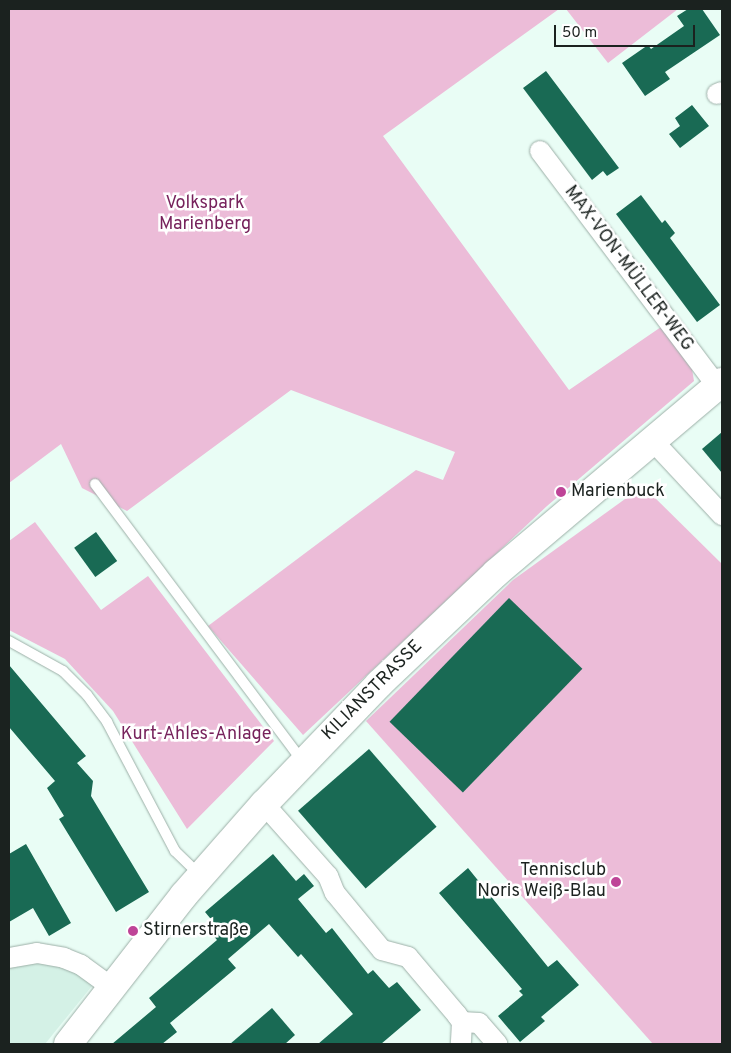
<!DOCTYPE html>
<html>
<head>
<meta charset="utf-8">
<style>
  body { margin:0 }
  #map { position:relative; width:731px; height:1053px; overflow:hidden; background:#e9fdf5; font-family:Overpass,sans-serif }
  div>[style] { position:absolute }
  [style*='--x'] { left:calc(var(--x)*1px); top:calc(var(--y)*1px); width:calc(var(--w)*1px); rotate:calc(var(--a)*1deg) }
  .built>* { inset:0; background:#d4f1e6 }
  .green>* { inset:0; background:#ecbcd8 }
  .building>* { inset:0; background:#196a54; transform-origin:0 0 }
  .roads { filter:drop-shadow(0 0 1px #9cafa7) drop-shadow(0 0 1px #9cafa7) }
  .service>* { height:10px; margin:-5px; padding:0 5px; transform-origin:5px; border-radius:5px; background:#fff }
  .minor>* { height:20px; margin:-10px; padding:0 10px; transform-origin:10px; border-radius:10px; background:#fff }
  .secondary>* { height:28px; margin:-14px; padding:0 14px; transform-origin:14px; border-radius:14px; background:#fff }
  .dots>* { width:14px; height:14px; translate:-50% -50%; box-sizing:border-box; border:2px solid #fff; border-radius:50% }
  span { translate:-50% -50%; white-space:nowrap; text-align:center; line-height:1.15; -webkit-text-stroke:5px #fff; paint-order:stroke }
  .park-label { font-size:18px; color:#77225c }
  .street-label { font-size:18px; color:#1b221f }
  .poi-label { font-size:18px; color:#1b221f }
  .left { translate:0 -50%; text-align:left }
  .right { translate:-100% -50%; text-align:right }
  .frame { position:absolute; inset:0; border:10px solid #1b221f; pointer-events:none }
  .scale { position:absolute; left:554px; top:25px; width:141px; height:22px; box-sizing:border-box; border:2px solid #1b221f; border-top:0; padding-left:6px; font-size:15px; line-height:18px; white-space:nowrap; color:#1b221f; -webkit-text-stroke:4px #fff; paint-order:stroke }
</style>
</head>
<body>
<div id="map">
  <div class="built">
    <div style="clip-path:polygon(44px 953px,96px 981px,45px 1044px,9px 1044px,9px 960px)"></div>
  </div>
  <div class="green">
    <div style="clip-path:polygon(9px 9px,559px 9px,383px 136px,569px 390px,661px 327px,692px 369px,694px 381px,547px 506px,303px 735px,208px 626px,416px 470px,443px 480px,455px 452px,291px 390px,127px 511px,82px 488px,61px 444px,9px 483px)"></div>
    <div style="clip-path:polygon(566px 9px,678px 9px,608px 63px)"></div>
    <div style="clip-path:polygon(643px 486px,722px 564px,722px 1044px,653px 1044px,366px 721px,513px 580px)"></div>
    <div style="clip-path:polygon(35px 522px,101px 610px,148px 576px,274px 741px,187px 829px,113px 711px,65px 659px,9px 630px,9px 541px)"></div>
  </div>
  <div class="building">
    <div style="clip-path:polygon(688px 9px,702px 9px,720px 35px,665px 72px,670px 79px,645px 96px,622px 63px,648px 45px,651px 49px,684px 26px,677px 16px)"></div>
    <div style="clip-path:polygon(546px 71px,619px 168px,607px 176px,603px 171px,592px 180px,523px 88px)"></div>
    <div style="clip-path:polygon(692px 105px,709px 126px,680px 148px,669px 134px,680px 126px,675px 118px)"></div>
    <div style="clip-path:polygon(641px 195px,662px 223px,665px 220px,675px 233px,670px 238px,720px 305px,697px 322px,616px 214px)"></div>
    <div style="clip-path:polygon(722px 432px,722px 473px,702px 449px)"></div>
    <div style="left:96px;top:532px;width:36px;height:27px;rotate:54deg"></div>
    <div style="left:509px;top:598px;width:102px;height:172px;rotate:44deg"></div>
    <div style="clip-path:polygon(9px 665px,86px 756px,77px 763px,93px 781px,91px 796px,149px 892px,116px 912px,59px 819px,64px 816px,47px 788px,55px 781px,9px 727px)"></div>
    <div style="left:369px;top:749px;width:103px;height:94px;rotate:49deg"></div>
    <div style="clip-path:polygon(26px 844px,71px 923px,49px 936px,33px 908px,9px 922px,9px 854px)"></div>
    <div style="clip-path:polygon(273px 854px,296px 881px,304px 874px,314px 886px,298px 899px,326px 933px,332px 928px,368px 974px,373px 970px,389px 988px,397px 982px,421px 1010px,381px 1044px,318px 1044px,353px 1014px,301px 954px,298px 957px,269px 924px,228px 959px,236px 968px,170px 1023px,177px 1032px,162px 1044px,112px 1044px,156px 1007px,149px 998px,217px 940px,208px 929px,215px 924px,205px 912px)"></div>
    <div style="clip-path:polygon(468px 868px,548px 967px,557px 960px,579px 985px,541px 1017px,545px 1021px,520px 1042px,498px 1016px,523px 995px,519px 991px,522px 989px,439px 893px)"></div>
    <div style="clip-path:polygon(272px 1008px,295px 1035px,285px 1044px,230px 1044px)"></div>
  </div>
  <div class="roads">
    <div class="service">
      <div style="--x:95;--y:484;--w:346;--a:53.2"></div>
      <div style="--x:9;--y:641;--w:62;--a:29.1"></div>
      <div style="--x:63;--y:671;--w:34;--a:45"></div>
      <div style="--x:87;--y:695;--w:34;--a:53"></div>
      <div style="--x:107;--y:722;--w:146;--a:62.2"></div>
      <div style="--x:175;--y:851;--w:35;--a:44"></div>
    </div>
    <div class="minor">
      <div style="--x:717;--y:94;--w:5;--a:-22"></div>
      <div style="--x:540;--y:151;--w:294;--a:53"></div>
      <div style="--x:652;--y:440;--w:103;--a:47"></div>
      <div style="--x:264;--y:804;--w:96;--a:48.4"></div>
      <div style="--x:328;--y:876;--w:18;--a:68"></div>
      <div style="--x:335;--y:893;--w:74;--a:50.5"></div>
      <div style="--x:382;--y:950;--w:27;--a:15"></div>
      <div style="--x:408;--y:957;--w:76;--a:49.8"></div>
      <div style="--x:457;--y:1015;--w:9;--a:54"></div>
      <div style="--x:462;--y:1022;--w:22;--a:93"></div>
      <div style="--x:9;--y:958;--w:28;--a:-10"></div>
      <div style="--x:37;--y:953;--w:27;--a:10"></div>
      <div style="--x:64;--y:958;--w:18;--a:22"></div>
      <div style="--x:81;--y:965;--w:37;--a:36"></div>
      <div style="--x:462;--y:1022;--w:17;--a:3"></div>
      <div style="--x:479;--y:1023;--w:28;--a:49"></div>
    </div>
    <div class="secondary">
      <div style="--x:68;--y:1044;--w:189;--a:-52.1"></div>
      <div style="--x:184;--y:895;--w:121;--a:-48.7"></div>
      <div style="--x:264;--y:804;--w:166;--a:-46.2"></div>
      <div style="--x:379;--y:684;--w:161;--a:-43.5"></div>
      <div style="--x:496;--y:573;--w:296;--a:-40.2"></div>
    </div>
  </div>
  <div class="dots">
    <div style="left:561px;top:492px;background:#be4497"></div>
    <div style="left:616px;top:882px;background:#be4497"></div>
    <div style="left:133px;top:931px;background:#be4497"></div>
  </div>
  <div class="park-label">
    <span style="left:205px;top:215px">Volkspark<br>Marienberg</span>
    <span style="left:196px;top:735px">Kurt-Ahles-Anlage</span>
  </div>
  <div class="street-label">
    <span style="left:628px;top:269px;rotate:53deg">MAX-VON-MÜLLER-WEG</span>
    <span style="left:373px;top:691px;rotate:-45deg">KILIANSTRASSE</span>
  </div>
  <div class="poi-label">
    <span class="left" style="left:571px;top:492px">Marienbuck</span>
    <span class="right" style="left:606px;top:882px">Tennisclub<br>Noris Weiß-Blau</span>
    <span class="left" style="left:143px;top:931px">Stirnerstraße</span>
  </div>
  <div class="frame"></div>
  <div class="scale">50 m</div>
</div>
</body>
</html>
